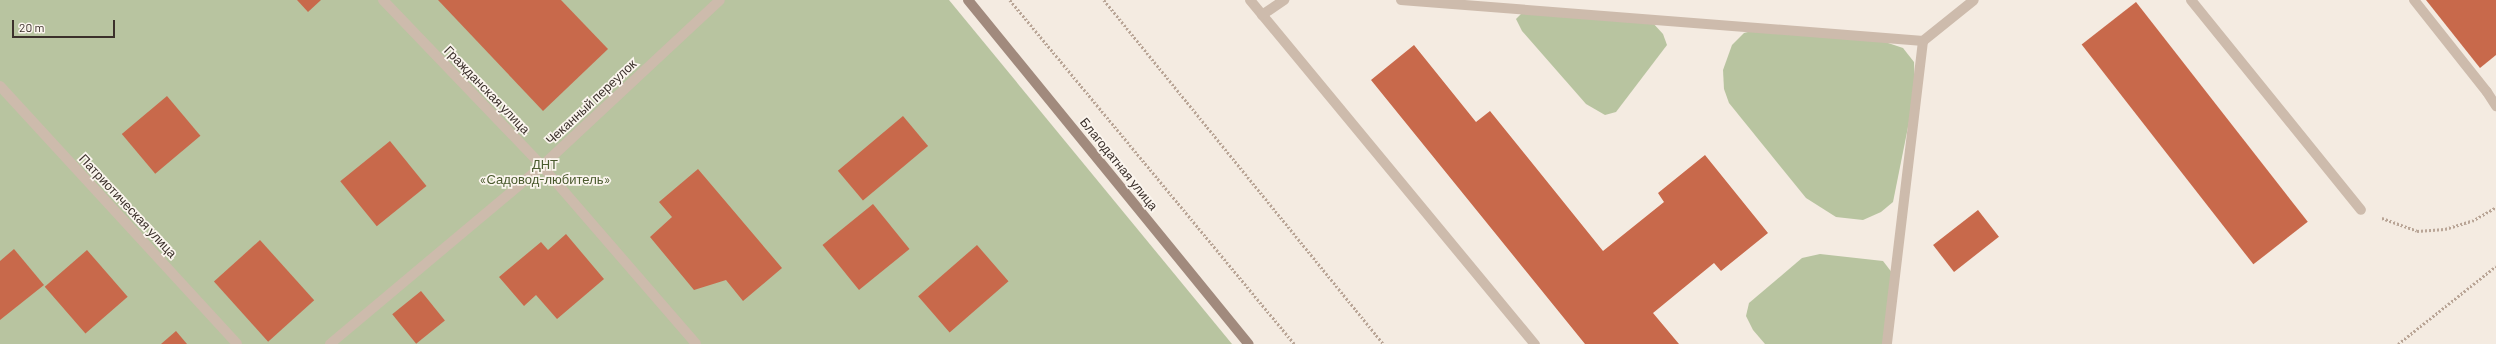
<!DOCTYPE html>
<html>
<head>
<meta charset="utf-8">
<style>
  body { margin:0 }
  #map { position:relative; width:2496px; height:344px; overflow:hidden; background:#f4ebe1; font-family:Barlow,sans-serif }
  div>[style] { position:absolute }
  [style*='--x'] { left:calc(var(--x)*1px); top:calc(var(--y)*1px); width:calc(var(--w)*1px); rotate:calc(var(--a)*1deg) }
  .green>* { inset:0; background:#b8c4a0 }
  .building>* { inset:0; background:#c8694b; transform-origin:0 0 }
  .path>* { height:2.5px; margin-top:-1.25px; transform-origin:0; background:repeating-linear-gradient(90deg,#b9a596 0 2px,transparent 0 4px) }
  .lane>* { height:10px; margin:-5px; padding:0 5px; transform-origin:5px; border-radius:5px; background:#cdbbac }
  .street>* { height:10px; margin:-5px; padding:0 5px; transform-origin:5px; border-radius:5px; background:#cdbbac }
  .secondary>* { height:10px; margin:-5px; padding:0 5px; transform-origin:5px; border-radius:5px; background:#a18a7d }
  span { translate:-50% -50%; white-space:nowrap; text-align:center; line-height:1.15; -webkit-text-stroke:3.5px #fbf5ee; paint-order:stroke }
  .street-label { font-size:13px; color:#3b302b }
  .park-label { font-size:13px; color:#4a5a2e }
  .scale { position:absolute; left:12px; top:20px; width:103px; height:18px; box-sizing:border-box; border:2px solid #3b302b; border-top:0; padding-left:5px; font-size:12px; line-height:14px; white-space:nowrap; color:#3b302b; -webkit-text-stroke:3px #fbf5ee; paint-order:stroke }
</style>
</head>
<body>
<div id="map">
  <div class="green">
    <div style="clip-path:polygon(0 0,949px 0,1232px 344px,0 344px)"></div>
    <div style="clip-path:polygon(1525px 10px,1652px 22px,1663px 34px,1667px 45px,1616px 112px,1605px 115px,1586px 104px,1522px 31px,1516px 19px)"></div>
    <div style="clip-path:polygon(1763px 28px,1879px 40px,1903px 48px,1914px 62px,1915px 92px,1893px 202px,1881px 212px,1863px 220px,1836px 217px,1806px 198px,1729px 103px,1724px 89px,1723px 70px,1732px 45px,1744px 33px)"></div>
    <div style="clip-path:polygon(1820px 254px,1883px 261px,1893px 274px,1885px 344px,1765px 344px,1753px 330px,1746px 316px,1749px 303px,1802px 258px)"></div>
  </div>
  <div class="building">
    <div style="clip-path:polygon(297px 0,321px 0,308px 12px)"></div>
    <div style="clip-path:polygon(438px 0,561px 0,608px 49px,543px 111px)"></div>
    <div style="clip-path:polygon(2426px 0,2496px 0,2496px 55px,2480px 68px)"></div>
    <div style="left:2136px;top:2px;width:279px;height:69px;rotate:52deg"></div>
    <div style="clip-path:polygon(1414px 45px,1476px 122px,1490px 111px,1603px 251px,1664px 202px,1658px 193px,1705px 155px,1768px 233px,1721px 271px,1714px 263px,1653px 313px,1679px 344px,1585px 344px,1371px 80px)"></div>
    <div style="left:167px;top:96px;width:52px;height:59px;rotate:50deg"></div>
    <div style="left:903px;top:116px;width:39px;height:85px;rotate:50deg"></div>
    <div style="left:390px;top:141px;width:58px;height:64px;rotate:51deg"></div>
    <div style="clip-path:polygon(698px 169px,782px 268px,743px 301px,726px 280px,694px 290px,650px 237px,672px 217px,659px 202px)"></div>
    <div style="left:873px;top:204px;width:58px;height:65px;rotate:51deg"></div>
    <div style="left:1978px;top:210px;width:34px;height:57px;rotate:52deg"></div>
    <div style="clip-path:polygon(566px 234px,604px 279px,557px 319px,536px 295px,524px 306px,499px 277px,541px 242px,548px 250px)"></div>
    <div style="left:260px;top:240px;width:81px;height:62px;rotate:48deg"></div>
    <div style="left:977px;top:245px;width:48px;height:78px;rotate:49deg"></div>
    <div style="clip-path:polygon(14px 249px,44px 285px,0 320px,0 261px)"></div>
    <div style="left:87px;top:250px;width:62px;height:56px;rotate:49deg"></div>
    <div style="left:421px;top:291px;width:38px;height:37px;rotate:51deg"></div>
    <div style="clip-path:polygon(176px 331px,187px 344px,161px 344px)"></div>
  </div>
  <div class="path">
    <div style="--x:1010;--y:0;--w:447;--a:50.4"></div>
    <div style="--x:1104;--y:0;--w:444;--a:50.9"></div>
    <div style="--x:2382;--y:218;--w:37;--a:20"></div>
    <div style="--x:2417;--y:231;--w:28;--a:-4"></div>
    <div style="--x:2445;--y:229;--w:28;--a:-17"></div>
    <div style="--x:2472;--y:221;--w:28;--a:-30"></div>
    <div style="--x:2398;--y:344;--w:125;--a:-38.5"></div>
  </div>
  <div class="lane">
    <div style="--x:1250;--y:0;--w:447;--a:50.4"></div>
    <div style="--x:1401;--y:0;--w:524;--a:4.49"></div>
    <div style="--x:1923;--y:41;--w:305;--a:96.8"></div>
    <div style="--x:2191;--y:0;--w:270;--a:51"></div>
    <div style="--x:2414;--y:0;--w:117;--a:51.6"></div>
    <div style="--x:2487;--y:92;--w:17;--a:57"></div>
    <div style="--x:1262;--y:15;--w:27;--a:-34"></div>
    <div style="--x:1923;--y:41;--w:65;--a:-38.8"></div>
  </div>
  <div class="street">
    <div style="--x:383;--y:0;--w:230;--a:46.2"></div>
    <div style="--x:542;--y:166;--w:235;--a:49.1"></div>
    <div style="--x:0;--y:86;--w:350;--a:47.4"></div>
    <div style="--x:330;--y:344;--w:277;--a:-40"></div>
    <div style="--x:542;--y:166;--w:243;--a:-43"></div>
  </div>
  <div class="secondary">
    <div style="--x:968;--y:0;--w:444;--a:50.8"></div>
  </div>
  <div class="street-label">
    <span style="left:487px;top:90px;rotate:46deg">Гражданская улица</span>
    <span style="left:591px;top:102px;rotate:-43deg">Чеканный переулок</span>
    <span style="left:1119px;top:164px;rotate:51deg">Благодатная улица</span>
    <span style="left:128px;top:206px;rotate:47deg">Патриотическая улица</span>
  </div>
  <div class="park-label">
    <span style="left:545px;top:172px">ДНТ<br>«Садовод-любитель»</span>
  </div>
  <div class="scale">20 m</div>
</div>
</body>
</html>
